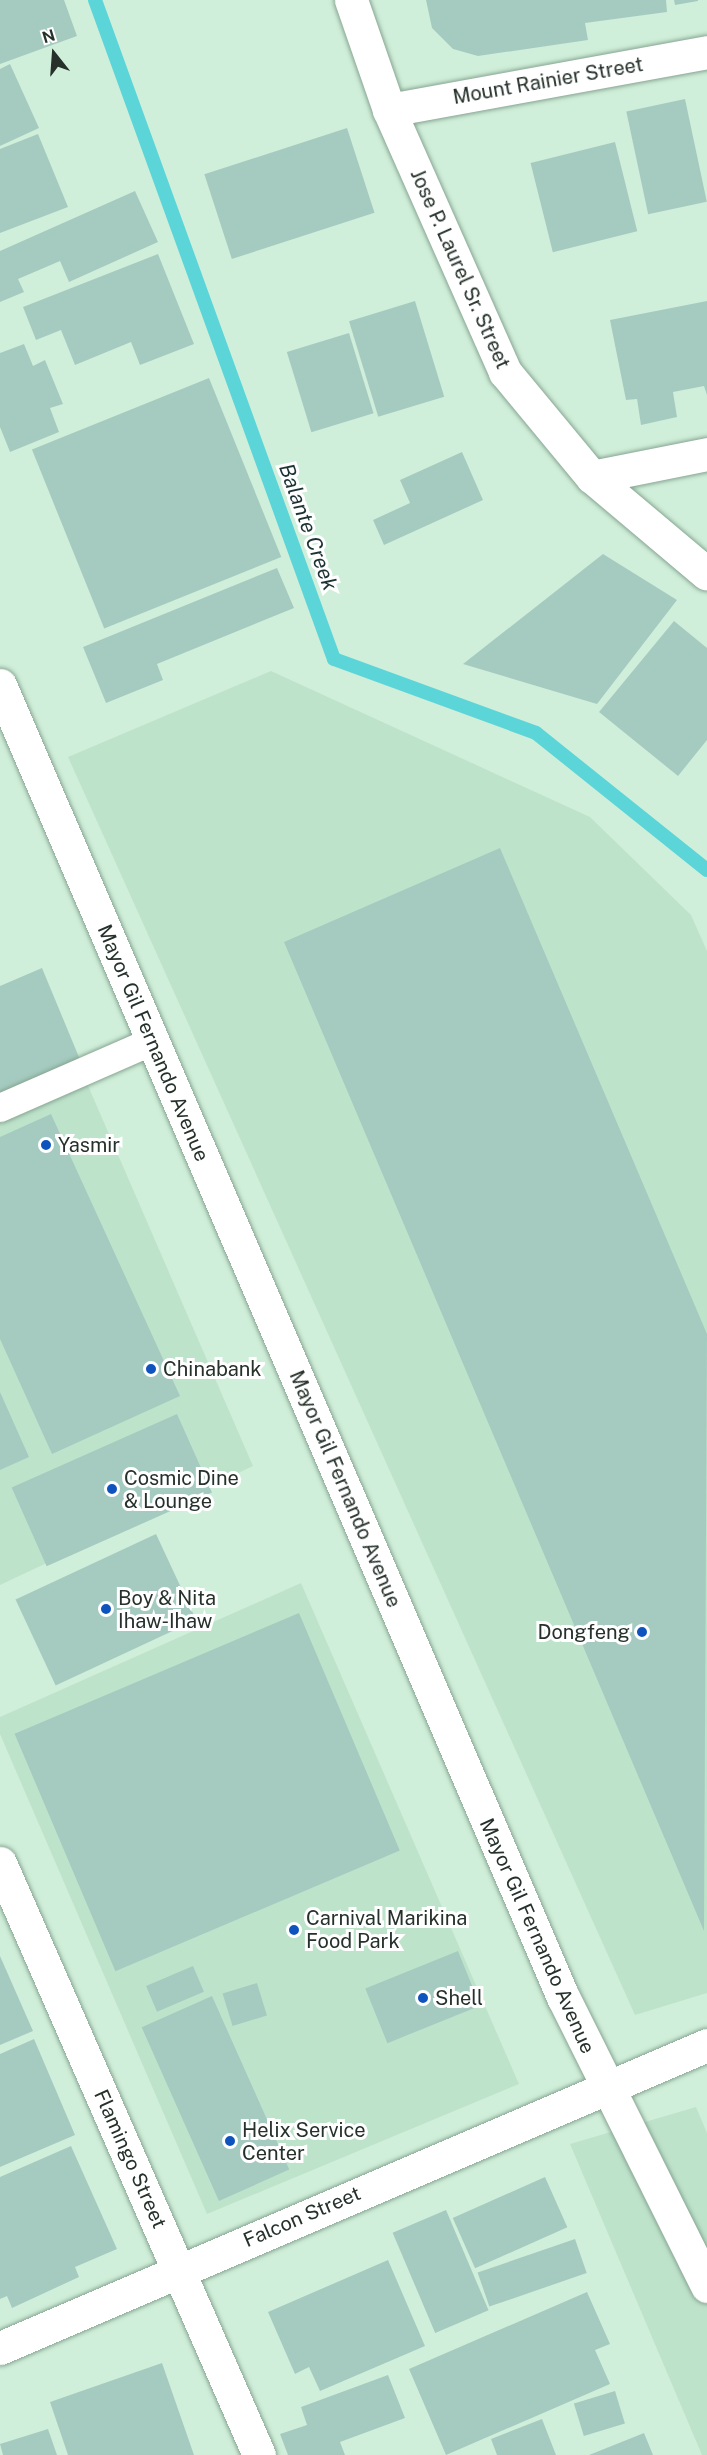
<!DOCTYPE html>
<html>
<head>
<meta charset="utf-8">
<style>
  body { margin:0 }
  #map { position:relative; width:707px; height:2455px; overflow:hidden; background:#d0efda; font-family:"Public Sans",sans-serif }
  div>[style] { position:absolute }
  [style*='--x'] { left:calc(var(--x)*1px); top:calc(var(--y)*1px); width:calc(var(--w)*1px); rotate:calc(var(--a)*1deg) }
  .built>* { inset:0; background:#bee3cb }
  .stream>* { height:14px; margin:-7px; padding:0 7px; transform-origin:7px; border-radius:7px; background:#5cd5d9 }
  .building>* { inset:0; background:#a5cbc1; transform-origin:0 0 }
  .roads { filter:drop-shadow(0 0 2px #87a592) drop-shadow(0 0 2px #87a592) }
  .service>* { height:28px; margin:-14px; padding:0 14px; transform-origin:14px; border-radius:14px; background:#fff }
  .minor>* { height:33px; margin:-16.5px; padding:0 16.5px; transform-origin:16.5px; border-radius:16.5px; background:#fff }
  .tertiary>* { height:33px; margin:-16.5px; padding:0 16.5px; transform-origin:16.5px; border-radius:16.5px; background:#fff }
  .secondary>* { height:33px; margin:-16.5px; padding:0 16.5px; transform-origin:16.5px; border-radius:16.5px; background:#fff }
  .dots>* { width:16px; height:16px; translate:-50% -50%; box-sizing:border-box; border:3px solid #fff; border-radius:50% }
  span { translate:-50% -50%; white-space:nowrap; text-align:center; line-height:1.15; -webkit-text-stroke:6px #fff; paint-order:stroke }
  .street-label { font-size:20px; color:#25312a }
  .poi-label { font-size:20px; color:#25312a }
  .left { translate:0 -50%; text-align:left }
  .right { translate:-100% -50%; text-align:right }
  .water-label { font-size:21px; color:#1c3233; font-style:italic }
  .north { position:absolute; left:24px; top:24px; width:60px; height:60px; -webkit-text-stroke:4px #fff; paint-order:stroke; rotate:343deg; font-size:16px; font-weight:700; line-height:24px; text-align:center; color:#25312a }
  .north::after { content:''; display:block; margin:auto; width:21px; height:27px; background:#25312a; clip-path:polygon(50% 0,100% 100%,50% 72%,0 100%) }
</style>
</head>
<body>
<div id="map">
  <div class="built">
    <div style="clip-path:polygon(271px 671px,590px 817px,691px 915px,707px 951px,707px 1993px,635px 2015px,68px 757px)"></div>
    <div style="clip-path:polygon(86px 1081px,253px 1466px,0 1585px,0 1117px)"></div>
    <div style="clip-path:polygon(301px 1583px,519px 2084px,207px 2214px,0 1734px,0 1717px)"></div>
    <div style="clip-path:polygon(696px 2107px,707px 2133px,707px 2455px,702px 2455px,570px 2144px)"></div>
  </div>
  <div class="stream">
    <div style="--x:95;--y:0;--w:701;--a:70.07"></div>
    <div style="--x:334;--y:659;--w:215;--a:20.1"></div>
    <div style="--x:536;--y:733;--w:219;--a:38.7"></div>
  </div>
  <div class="building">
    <div style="clip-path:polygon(0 0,64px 0,77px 36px,0 64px)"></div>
    <div style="clip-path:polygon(426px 0,666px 0,667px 12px,585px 23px,588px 40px,478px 56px,453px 49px,432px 28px)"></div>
    <div style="clip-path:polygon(674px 0,698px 0,698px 1px,675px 5px)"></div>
    <div style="clip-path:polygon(10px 64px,39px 128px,0 146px,0 69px)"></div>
    <div style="left:685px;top:99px;width:105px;height:60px;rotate:78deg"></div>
    <div style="left:347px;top:128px;width:89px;height:150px;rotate:72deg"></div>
    <div style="clip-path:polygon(38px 134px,68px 207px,0 233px,0 149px)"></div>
    <div style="left:615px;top:142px;width:92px;height:87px;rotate:76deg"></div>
    <div style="clip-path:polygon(135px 191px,158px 242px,69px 282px,60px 261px,18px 279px,24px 292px,0 302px,0 251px)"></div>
    <div style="clip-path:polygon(158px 254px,194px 344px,140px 365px,131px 342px,75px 365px,61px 330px,36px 340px,23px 307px)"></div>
    <div style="left:415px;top:301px;width:100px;height:69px;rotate:73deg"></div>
    <div style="clip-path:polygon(707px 301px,707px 395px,704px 386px,673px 392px,677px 417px,641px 425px,637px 399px,626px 400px,610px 320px)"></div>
    <div style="left:349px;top:333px;width:84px;height:65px;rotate:73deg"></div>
    <div style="clip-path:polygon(24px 344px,33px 366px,45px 360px,63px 404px,50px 408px,59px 432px,10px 452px,0 427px,0 353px)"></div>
    <div style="left:209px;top:378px;width:193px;height:191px;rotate:68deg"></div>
    <div style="clip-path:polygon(462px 452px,483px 500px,384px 545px,373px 520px,410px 503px,400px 480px)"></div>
    <div style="clip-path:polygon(603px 554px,677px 600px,597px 704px,463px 664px)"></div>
    <div style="clip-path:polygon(277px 568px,294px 608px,157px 664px,163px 680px,106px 703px,83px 647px)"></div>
    <div style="clip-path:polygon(674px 621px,707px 648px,707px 740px,678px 776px,599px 712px)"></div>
    <div style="clip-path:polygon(500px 848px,707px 1334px,704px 1931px,284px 942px)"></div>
    <div style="clip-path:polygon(42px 968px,81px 1062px,0 1095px,0 986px)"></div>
    <div style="clip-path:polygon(51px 1114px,180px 1396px,52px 1454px,0 1339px,0 1137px)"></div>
    <div style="clip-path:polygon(0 1392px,29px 1457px,0 1470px)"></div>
    <div style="left:177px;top:1414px;width:86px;height:181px;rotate:66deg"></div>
    <div style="left:156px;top:1534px;width:95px;height:155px;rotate:65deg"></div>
    <div style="left:299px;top:1613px;width:258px;height:309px;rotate:67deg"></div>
    <div style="left:458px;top:1951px;width:59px;height:100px;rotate:68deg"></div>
    <div style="clip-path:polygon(0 1956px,33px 2031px,0 2045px)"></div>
    <div style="left:193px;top:1966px;width:28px;height:51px;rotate:67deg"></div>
    <div style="left:257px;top:1983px;width:34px;height:36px;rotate:73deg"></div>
    <div style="left:212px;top:1996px;width:190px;height:77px;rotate:66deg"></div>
    <div style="clip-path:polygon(34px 2039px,75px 2135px,0 2167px,0 2054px)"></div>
    <div style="clip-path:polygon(71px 2146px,117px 2249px,75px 2267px,79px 2277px,12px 2308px,7px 2296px,0 2299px,0 2177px)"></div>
    <div style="left:545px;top:2177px;width:55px;height:101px;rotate:66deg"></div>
    <div style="left:446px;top:2210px;width:109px;height:58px;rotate:67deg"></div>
    <div style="left:575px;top:2239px;width:36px;height:103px;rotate:71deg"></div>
    <div style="clip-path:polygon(388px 2260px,425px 2346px,320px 2391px,309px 2367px,295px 2374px,268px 2312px)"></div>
    <div style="clip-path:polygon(587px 2292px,610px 2344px,595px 2350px,610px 2384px,446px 2455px,409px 2369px)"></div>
    <div style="clip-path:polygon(162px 2363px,194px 2455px,68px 2455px,50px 2402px)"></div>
    <div style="clip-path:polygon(388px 2375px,405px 2418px,340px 2442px,345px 2455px,288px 2455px,280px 2434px,307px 2425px,301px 2407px)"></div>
    <div style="left:615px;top:2391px;width:34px;height:43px;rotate:73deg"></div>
    <div style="clip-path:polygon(542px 2419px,556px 2455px,497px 2455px,491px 2439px)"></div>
    <div style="clip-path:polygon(48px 2429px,57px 2455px,3px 2455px,0 2444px)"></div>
    <div style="clip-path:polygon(644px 2433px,653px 2455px,589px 2455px)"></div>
  </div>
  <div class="roads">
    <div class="service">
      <div style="--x:0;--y:1108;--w:167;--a:-23.6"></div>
    </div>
    <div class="minor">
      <div style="--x:351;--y:0;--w:116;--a:70.9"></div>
      <div style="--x:389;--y:110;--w:287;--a:66.1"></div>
      <div style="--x:505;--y:372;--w:136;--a:50.4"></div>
      <div style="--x:592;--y:477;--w:150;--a:40.1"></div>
      <div style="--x:389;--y:110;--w:323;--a:-10.3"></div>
      <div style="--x:592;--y:477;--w:117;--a:-11.3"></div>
      <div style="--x:0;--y:1863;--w:646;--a:66.37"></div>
    </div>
    <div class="tertiary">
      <div style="--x:0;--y:2348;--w:769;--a:-23.2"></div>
    </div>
    <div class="secondary">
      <div style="--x:0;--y:685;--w:1428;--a:66.78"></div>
      <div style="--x:563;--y:1997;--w:323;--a:63.5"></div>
    </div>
  </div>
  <div class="dots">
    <div style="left:46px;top:1145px;background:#0f53be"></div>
    <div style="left:151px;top:1369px;background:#0f53be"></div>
    <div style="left:112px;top:1489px;background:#0f53be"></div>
    <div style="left:106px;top:1609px;background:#0f53be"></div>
    <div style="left:642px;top:1632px;background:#0f53be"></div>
    <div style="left:294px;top:1930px;background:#0f53be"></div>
    <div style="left:423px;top:1998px;background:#0f53be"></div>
    <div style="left:230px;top:2141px;background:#0f53be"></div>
  </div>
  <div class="street-label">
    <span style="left:548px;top:81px;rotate:-10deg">Mount Rainier Street</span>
    <span style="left:460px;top:269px;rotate:66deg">Jose P. Laurel Sr. Street</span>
    <span style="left:153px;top:1043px;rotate:67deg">Mayor Gil Fernando Avenue</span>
    <span style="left:345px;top:1489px;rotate:67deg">Mayor Gil Fernando Avenue</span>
    <span style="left:537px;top:1936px;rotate:66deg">Mayor Gil Fernando Avenue</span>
    <span style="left:130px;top:2159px;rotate:66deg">Flamingo Street</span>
    <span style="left:302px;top:2217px;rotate:-23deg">Falcon Street</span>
  </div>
  <div class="poi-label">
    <span class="left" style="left:58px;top:1145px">Yasmir</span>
    <span class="left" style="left:163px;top:1369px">Chinabank</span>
    <span class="left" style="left:124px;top:1490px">Cosmic Dine<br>&amp; Lounge</span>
    <span class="left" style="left:118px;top:1610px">Boy &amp; Nita<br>Ihaw-Ihaw</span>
    <span class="right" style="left:630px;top:1632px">Dongfeng</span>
    <span class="left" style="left:306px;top:1930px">Carnival Marikina<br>Food Park</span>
    <span class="left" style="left:435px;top:1998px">Shell</span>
    <span class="left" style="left:242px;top:2142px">Helix Service<br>Center</span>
  </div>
  <div class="water-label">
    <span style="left:308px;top:527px;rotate:70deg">Balante Creek</span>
  </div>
  <div class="north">N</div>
</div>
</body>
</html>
